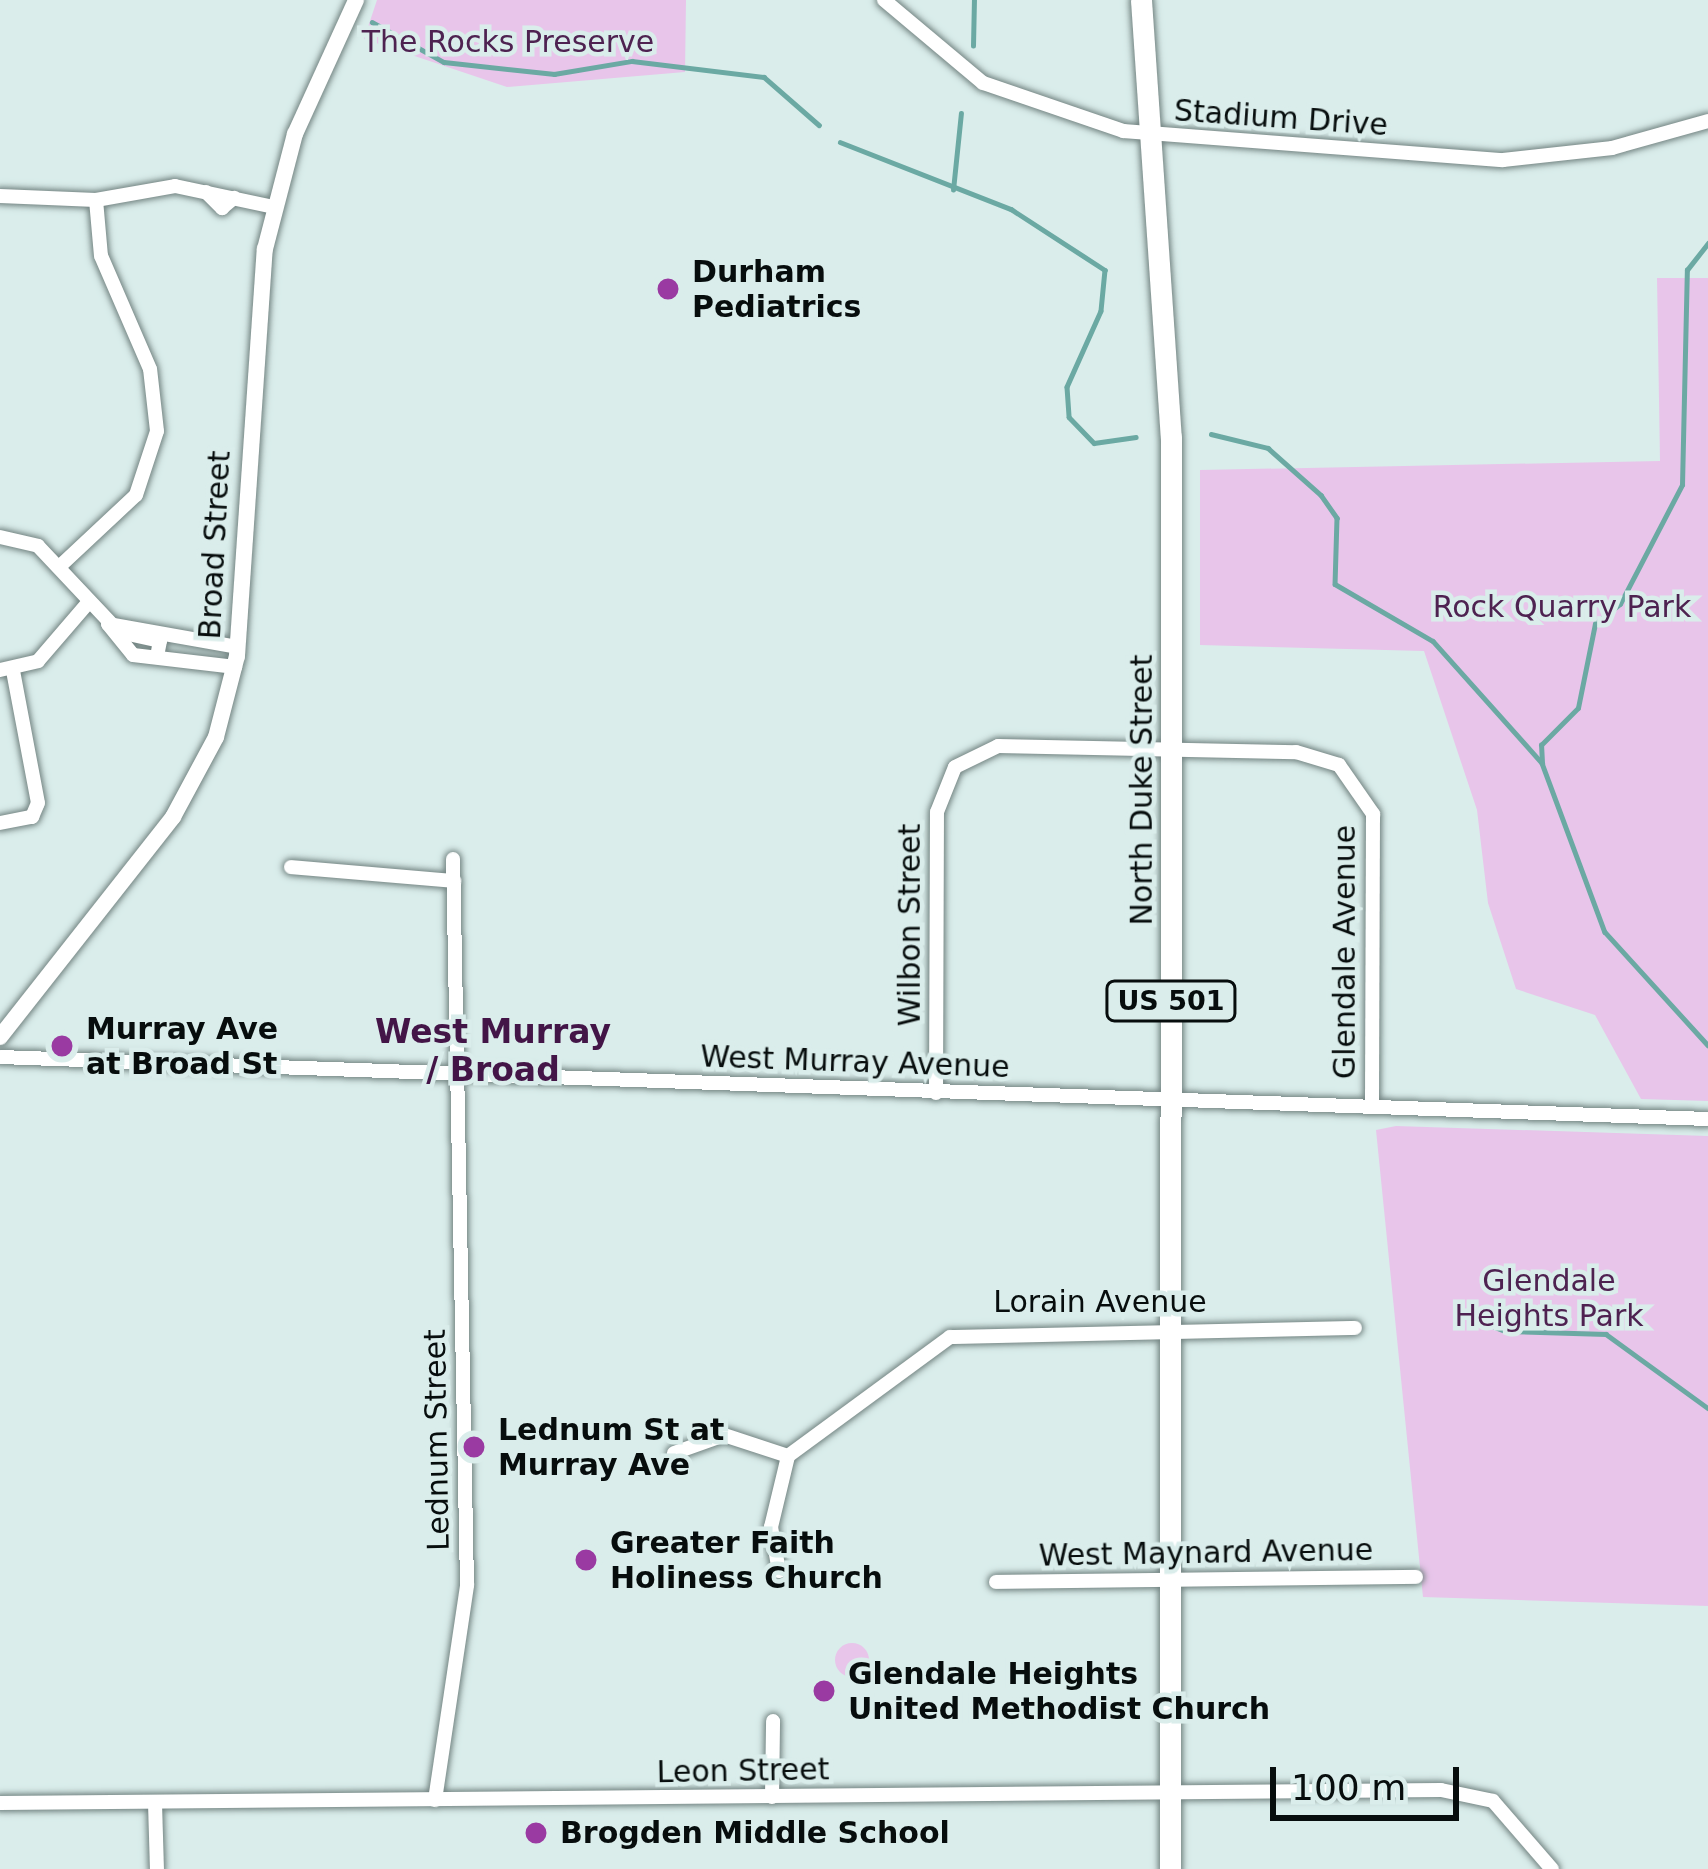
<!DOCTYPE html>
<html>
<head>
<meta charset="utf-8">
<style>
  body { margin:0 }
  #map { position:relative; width:1708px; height:1869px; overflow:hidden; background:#daedeb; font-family:"DejaVu Sans",sans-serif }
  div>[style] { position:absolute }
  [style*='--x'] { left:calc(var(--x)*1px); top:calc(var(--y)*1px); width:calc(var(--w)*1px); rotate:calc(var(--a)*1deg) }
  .green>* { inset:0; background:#e8c5ea }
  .round { border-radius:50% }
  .stream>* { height:4.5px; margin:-2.25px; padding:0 2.25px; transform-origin:2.25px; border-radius:2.25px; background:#6ba9a3 }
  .roads { filter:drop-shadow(0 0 3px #738482) drop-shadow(0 0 3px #738482) }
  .minor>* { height:14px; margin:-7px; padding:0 7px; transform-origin:7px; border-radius:7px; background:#fff }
  .major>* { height:16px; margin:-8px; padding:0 8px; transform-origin:8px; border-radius:8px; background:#fff }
  .highway>* { height:21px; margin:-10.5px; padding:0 10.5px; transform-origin:10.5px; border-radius:10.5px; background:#fff }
  .dots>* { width:33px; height:33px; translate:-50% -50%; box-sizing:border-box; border:6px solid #daedeb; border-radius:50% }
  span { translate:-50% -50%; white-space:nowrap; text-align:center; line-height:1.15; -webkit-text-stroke:9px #daedeb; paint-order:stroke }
  .shield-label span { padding:3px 9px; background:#daedeb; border:3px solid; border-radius:9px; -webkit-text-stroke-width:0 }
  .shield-label { font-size:27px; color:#070d0d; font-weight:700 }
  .park-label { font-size:30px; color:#4e2251 }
  .street-label { font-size:30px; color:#070d0d }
  .poi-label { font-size:30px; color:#070d0d; font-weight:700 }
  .left { translate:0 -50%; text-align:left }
  .neighbourhood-label { font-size:33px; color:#431547; font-weight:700 }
  .scale { position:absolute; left:1270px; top:1767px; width:189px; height:54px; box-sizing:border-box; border:6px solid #070d0d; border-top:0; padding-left:15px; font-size:36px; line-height:42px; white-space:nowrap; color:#070d0d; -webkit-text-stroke:9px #daedeb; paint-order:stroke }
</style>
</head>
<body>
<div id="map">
  <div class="green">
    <div style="clip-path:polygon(377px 0,686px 0,685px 72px,507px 87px,364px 39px)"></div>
    <div style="clip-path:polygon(1657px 278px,1708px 278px,1708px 1101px,1641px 1099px,1595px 1015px,1516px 989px,1488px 903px,1477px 810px,1424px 651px,1200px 645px,1200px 470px,1660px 461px)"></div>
    <div style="clip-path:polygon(1396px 1126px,1708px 1136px,1708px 1606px,1423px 1597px,1376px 1130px)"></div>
    <div class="round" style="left:835px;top:1643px;width:34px;height:34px"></div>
  </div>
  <div class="stream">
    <div style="--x:372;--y:22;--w:82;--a:29.1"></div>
    <div style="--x:444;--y:62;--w:111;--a:6.2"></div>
    <div style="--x:554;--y:74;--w:79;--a:-9.5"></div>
    <div style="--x:632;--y:61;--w:133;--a:6.9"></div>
    <div style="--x:764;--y:77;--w:73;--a:41.1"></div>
    <div style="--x:973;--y:46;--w:46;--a:-88.8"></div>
    <div style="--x:840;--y:142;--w:184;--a:21.4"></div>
    <div style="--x:1011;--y:209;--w:112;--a:33"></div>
    <div style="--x:1105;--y:270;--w:41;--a:95.6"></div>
    <div style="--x:1101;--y:311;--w:83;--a:114.1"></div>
    <div style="--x:1067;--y:387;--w:30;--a:86"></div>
    <div style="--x:1069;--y:417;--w:36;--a:46"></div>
    <div style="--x:1094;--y:443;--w:42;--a:-8.1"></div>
    <div style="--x:953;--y:190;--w:77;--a:-84.1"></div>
    <div style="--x:1211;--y:434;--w:59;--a:13.8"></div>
    <div style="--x:1268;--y:448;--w:71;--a:41.6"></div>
    <div style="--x:1321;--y:495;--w:28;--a:55"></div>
    <div style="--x:1337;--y:518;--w:66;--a:91.7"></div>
    <div style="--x:1335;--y:584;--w:113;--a:30.2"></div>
    <div style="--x:1433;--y:641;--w:164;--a:48.2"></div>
    <div style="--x:1542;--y:763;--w:180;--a:69.6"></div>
    <div style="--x:1605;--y:932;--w:153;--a:47.7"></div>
    <div style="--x:1542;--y:763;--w:18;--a:-93"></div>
    <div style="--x:1541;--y:745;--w:52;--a:-45"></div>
    <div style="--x:1578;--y:708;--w:86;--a:-78.6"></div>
    <div style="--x:1595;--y:624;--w:32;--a:-39"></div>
    <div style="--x:1620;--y:604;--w:134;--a:-62.5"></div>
    <div style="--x:1682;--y:485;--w:215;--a:-88.7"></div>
    <div style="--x:1687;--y:270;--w:34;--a:-52"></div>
    <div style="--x:1467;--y:1316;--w:41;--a:21.5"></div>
    <div style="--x:1505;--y:1331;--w:101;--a:1.7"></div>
    <div style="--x:1606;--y:1334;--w:126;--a:36"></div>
  </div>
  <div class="roads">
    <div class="minor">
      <div style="--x:884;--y:0;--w:129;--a:40"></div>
      <div style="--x:983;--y:83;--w:148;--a:18.9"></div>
      <div style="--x:1123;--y:131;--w:381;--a:4.4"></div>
      <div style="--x:1503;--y:160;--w:110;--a:-6.3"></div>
      <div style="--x:1612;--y:148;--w:100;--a:-15.7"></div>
      <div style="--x:206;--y:192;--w:23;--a:45"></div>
      <div style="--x:222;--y:208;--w:16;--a:-40"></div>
      <div style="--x:0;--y:196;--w:96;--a:2.4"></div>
      <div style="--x:96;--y:200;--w:80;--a:-10"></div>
      <div style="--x:175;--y:186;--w:101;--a:12"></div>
      <div style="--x:0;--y:537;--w:39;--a:13"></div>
      <div style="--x:38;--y:546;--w:118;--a:46.7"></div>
      <div style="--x:119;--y:632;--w:42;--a:12.4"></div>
      <div style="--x:160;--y:641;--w:15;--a:101"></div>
      <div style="--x:59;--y:567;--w:105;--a:-43.1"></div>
      <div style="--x:136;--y:495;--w:67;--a:-71.8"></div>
      <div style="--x:157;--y:431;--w:62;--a:-96.4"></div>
      <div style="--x:150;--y:369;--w:123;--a:-113.4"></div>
      <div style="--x:101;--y:256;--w:56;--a:-95.1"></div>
      <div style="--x:108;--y:624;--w:40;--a:51"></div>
      <div style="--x:133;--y:655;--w:103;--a:6.7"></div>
      <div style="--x:108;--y:624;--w:131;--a:10.1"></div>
      <div style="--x:0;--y:670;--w:39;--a:-13"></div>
      <div style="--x:38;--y:661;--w:75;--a:-49.3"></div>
      <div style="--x:0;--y:823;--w:33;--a:-11"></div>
      <div style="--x:32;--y:817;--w:15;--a:-67"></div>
      <div style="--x:38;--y:803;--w:134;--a:-100.7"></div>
      <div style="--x:291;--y:867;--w:164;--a:4.9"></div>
      <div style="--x:0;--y:1057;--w:1709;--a:2.08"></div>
      <div style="--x:936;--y:1093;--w:281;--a:-89.8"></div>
      <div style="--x:937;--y:812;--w:48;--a:-68.2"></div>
      <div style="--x:955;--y:767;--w:48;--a:-26"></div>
      <div style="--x:998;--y:746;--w:298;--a:1.2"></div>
      <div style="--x:1296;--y:752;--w:45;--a:16.8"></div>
      <div style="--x:1339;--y:765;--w:60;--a:55.2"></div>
      <div style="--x:1373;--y:814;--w:293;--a:90.2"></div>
      <div style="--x:674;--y:1453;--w:53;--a:-19.8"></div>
      <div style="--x:724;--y:1435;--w:67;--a:18.2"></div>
      <div style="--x:779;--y:1571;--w:45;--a:-100.3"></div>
      <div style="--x:771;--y:1527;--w:73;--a:-76.5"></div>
      <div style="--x:788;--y:1456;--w:201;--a:-36.3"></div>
      <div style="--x:950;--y:1337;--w:405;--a:-1.3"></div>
      <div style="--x:996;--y:1582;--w:420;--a:-0.7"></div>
      <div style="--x:772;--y:1797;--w:76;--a:-89.2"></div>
      <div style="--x:435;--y:1800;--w:217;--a:-81.5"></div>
      <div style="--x:467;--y:1585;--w:726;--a:-91.1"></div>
      <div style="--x:0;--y:1803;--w:1441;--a:-0.52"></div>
      <div style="--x:1441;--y:1790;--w:53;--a:11.9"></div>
      <div style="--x:1493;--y:1801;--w:90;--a:49.1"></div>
      <div style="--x:155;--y:1803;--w:66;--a:88.3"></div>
    </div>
    <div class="major">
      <div style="--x:0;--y:1037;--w:280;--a:-51.8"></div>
      <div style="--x:173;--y:817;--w:91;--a:-61.7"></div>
      <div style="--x:216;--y:737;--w:84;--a:-75.5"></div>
      <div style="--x:237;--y:656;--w:408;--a:-86.1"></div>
      <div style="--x:265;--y:249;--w:119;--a:-75.4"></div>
      <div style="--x:295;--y:134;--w:147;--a:-65.5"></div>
    </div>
    <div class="highway">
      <div style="--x:1141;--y:0;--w:438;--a:86.1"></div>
      <div style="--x:1171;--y:437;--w:1432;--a:90.04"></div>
    </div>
  </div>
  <div class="dots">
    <div style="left:668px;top:289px;background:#9a3aa2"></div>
    <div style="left:62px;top:1046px;background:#9a3aa2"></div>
    <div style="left:474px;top:1447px;background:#9a3aa2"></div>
    <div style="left:586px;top:1560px;background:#9a3aa2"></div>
    <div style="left:824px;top:1691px;background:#9a3aa2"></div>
    <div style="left:536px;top:1833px;background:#9a3aa2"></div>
  </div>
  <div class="shield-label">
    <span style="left:1171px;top:1001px">US 501</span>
  </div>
  <div class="park-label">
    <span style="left:508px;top:42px">The Rocks Preserve</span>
    <span style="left:1562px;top:607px">Rock Quarry Park</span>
    <span style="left:1549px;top:1298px">Glendale<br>Heights Park</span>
  </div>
  <div class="street-label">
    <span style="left:1281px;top:118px;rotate:4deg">Stadium Drive</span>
    <span style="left:215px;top:545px;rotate:-87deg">Broad Street</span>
    <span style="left:1142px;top:790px;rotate:-90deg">North Duke Street</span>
    <span style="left:910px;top:925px;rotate:-90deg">Wilbon Street</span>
    <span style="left:1345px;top:952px;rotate:-90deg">Glendale Avenue</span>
    <span style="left:855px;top:1062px;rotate:2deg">West Murray Avenue</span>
    <span style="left:1100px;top:1302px">Lorain Avenue</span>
    <span style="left:437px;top:1440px;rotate:-91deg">Lednum Street</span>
    <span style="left:1206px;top:1553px;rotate:-1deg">West Maynard Avenue</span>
    <span style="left:743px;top:1771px;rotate:-1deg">Leon Street</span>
  </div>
  <div class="poi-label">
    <span class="left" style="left:692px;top:289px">Durham<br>Pediatrics</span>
    <span class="left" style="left:86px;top:1046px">Murray Ave<br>at Broad St</span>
    <span class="left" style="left:498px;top:1447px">Lednum St at<br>Murray Ave</span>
    <span class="left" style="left:610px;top:1560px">Greater Faith<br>Holiness Church</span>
    <span class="left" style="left:848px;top:1691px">Glendale Heights<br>United Methodist Church</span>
    <span class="left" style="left:560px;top:1833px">Brogden Middle School</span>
  </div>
  <div class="neighbourhood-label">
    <span style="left:493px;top:1051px">West Murray<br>/ Broad</span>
  </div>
  <div class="scale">100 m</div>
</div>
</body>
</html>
